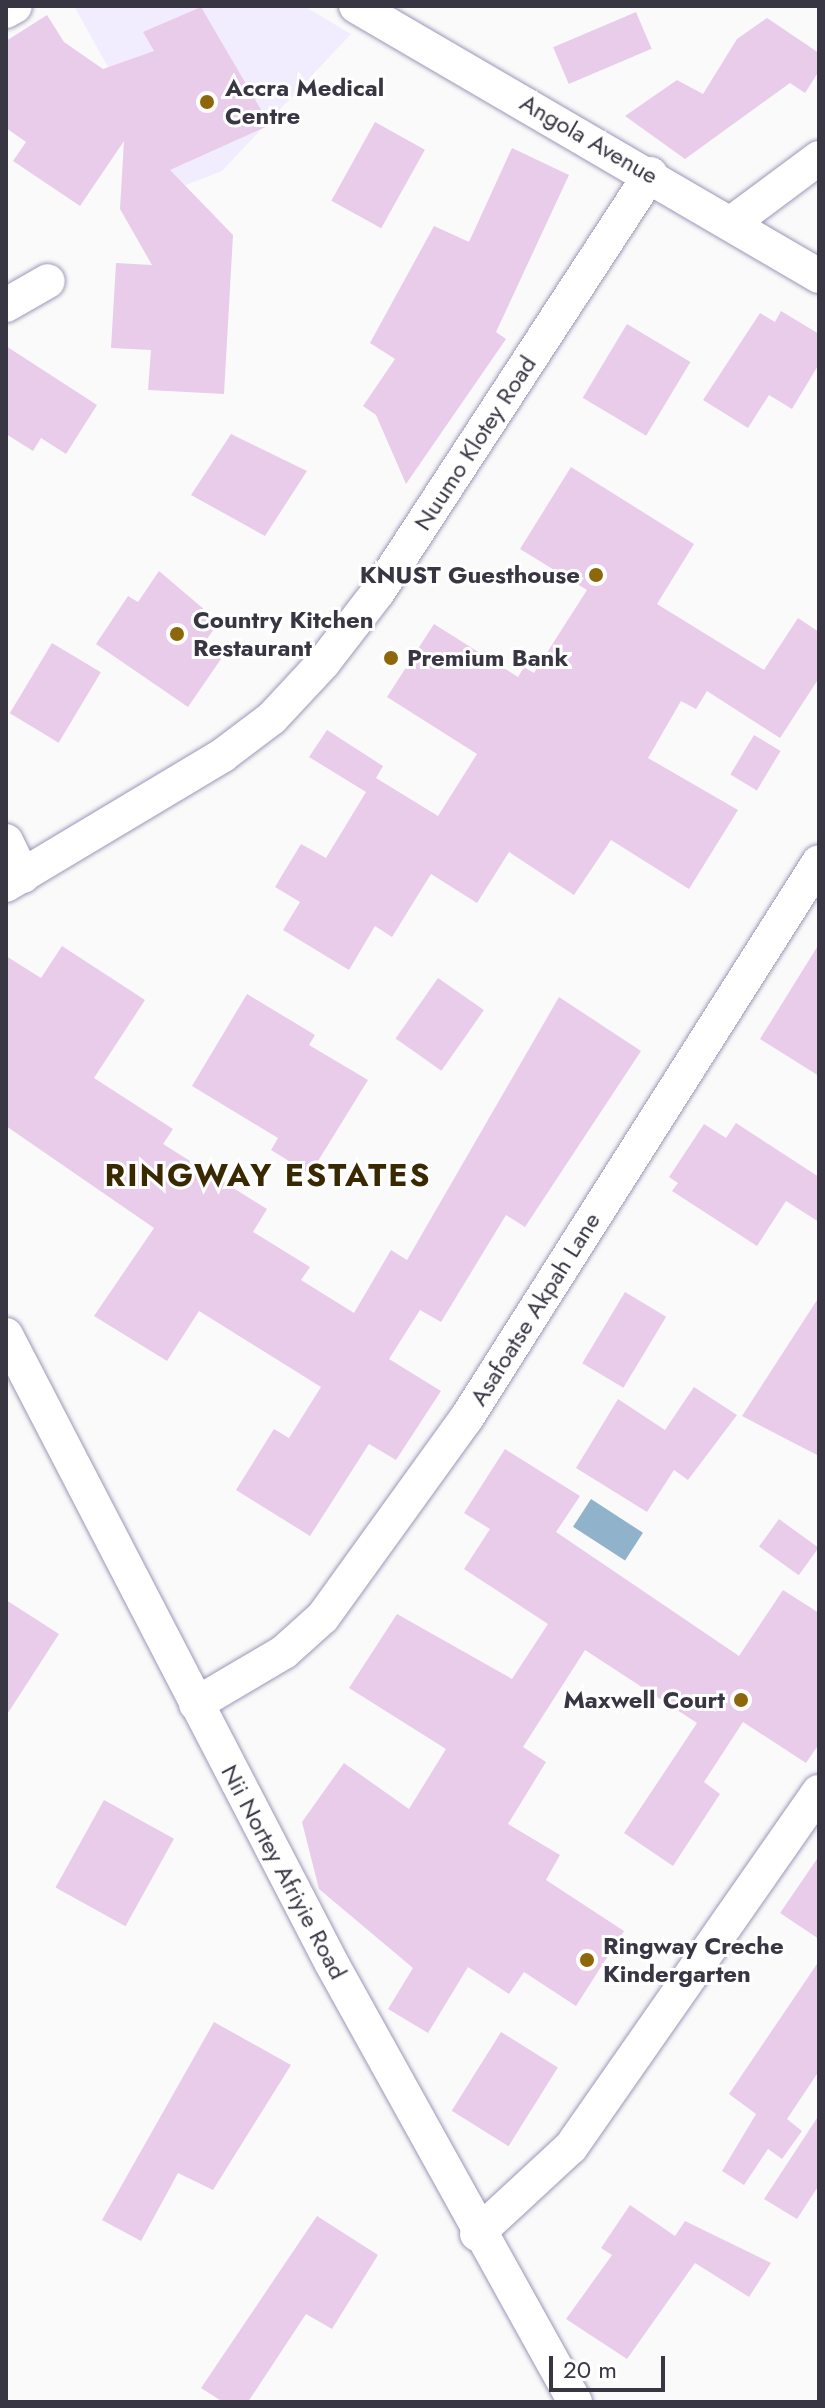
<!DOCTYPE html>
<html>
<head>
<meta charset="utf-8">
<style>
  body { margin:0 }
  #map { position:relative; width:825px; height:2408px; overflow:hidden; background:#fafafa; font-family:Jost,sans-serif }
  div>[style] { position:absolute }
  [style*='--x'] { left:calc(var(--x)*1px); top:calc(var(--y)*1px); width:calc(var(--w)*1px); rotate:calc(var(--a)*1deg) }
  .built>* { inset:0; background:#f1edfe }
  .water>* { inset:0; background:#90b3cb; transform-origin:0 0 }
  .building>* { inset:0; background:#e9cce9; transform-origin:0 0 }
  .roads { filter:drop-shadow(0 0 2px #9f96b8) drop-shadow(0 0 2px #9f96b8) }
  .minor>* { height:34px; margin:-17px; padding:0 17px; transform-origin:17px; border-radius:17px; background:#fff }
  .dots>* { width:22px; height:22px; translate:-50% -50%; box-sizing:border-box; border:4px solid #fff; border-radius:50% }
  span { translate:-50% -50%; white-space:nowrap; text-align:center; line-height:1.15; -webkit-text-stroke:6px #fff; paint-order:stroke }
  .poi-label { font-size:24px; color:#393644; font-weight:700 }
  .left { translate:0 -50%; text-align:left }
  .right { translate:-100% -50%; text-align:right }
  .street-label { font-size:24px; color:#393644 }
  .district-label { font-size:32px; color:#3a2900; font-weight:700; letter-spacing:2px }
  .frame { position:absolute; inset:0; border:8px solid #393644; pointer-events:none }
  .scale { position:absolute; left:549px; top:2356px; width:116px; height:36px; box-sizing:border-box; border:4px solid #393644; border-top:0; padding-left:10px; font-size:24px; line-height:28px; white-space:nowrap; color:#393644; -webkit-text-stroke:6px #fff; paint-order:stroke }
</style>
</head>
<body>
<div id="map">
  <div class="built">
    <div style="clip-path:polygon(74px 6px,304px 6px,351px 34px,222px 171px,176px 189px)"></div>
  </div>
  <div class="water">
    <div style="left:591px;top:1499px;width:62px;height:33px;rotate:33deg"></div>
  </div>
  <div class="building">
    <div style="clip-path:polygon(201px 7px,270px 125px,170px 170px,233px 235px,224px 394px,148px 390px,151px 350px,111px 348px,116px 263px,152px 265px,120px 209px,124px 141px,80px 206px,13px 161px,26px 142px,6px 128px,6px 41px,47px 15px,64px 42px,103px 69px,154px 51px,143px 32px)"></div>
    <div style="left:636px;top:12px;width:40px;height:90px;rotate:67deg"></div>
    <div style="clip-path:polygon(767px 18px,819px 53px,819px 71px,805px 93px,790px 83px,685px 159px,625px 116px,677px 80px,703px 94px,737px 39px)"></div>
    <div style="left:375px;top:122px;width:57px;height:90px;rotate:29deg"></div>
    <div style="clip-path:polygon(512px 148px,569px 175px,496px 332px,506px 339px,406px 484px,376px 415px,363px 406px,395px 359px,370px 343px,434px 226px,469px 242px)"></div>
    <div style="clip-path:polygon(781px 311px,819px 334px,819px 364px,792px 409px,769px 395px,748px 428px,703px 400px,760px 313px,775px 322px)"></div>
    <div style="left:627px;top:324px;width:74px;height:86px;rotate:31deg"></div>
    <div style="clip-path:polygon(6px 346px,97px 405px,66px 454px,41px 438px,33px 451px,6px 434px)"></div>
    <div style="clip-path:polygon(231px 434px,307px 471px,265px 536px,191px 495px)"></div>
    <div style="clip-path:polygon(571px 467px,694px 544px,657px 604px,764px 670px,798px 618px,819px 632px,819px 678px,780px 738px,707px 691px,696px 709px,681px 701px,648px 758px,738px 810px,689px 889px,611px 840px,574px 895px,509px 852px,477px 903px,431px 874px,392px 937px,375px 926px,349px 970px,283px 930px,300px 902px,275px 887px,301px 844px,326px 858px,366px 792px,309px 757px,327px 730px,383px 766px,376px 778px,438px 816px,477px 754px,387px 697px,434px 624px,518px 677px,524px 667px,534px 673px,587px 590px,520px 549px)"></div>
    <div style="clip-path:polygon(159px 571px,219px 622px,202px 646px,221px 659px,188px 707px,96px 644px,128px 596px,138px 602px)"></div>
    <div style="left:52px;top:643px;width:57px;height:82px;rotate:31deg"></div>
    <div style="left:754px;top:735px;width:31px;height:46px;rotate:31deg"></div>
    <div style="clip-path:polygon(819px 944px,819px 1076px,760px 1039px)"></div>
    <div style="clip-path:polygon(62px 946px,145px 1000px,94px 1078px,173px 1129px,163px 1144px,267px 1209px,253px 1232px,310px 1267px,301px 1280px,354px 1313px,391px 1250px,407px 1260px,559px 997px,641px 1051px,525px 1227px,506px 1215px,441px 1322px,420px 1310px,389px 1359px,441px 1391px,396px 1460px,369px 1444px,310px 1536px,236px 1490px,274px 1429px,289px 1438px,321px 1387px,199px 1311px,167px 1361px,94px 1316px,154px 1228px,6px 1126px,6px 956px,41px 978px)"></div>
    <div style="left:438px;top:978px;width:56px;height:74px;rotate:35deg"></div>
    <div style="clip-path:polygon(247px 994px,315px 1035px,309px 1045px,368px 1080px,310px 1174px,271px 1150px,278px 1138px,192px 1086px)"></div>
    <div style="clip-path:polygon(736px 1123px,819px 1177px,819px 1222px,786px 1201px,757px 1246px,672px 1191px,678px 1183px,669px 1177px,704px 1124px,726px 1138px)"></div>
    <div style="left:625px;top:1292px;width:48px;height:83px;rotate:31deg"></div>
    <div style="clip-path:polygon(819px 1297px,819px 1456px,742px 1416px)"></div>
    <div style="clip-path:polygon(694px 1387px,737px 1415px,688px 1480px,674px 1470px,647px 1512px,576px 1468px,618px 1399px,665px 1430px)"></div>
    <div style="clip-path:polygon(505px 1449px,580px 1496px,556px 1532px,739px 1656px,783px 1590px,819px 1613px,819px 1744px,806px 1763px,743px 1722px,704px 1782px,720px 1794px,673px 1866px,624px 1833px,697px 1723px,585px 1650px,523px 1747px,546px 1762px,508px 1824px,560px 1855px,546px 1880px,624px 1931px,576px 2006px,524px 1972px,509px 1994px,468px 1967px,428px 2033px,388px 2009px,413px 1968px,319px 1889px,302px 1822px,344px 1763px,409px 1809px,446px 1749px,349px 1688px,397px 1614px,512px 1679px,548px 1624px,464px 1569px,490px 1529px,464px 1513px)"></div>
    <div style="left:779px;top:1519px;width:49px;height:34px;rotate:36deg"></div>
    <div style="clip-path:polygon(6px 1600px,59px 1634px,6px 1716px)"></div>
    <div style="left:104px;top:1800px;width:80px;height:100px;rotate:29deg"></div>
    <div style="clip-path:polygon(819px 1856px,819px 1939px,780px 1913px)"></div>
    <div style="clip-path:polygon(819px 1961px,819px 2071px,787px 2119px,802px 2131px,782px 2159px,768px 2149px,744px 2185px,722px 2171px,756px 2114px,729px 2094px)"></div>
    <div style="clip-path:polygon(214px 2022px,291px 2065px,213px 2190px,178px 2173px,141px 2241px,102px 2220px)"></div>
    <div style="left:501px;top:2032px;width:67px;height:93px;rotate:32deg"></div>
    <div style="clip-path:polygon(819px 2115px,819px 2185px,797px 2219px,764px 2199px)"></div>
    <div style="clip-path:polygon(630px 2205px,675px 2236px,685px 2221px,771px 2263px,749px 2297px,695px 2263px,627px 2359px,566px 2319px,612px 2255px,601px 2248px)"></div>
    <div style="clip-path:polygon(317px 2216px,378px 2255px,332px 2329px,306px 2314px,248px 2402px,223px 2402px,201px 2388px)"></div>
  </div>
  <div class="roads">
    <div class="minor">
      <div style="--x:356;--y:6;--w:536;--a:30.25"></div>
      <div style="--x:6;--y:11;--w:10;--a:-29"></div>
      <div style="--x:733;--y:222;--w:107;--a:-36.7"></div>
      <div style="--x:6;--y:305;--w:48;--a:-29.7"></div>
      <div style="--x:6;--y:841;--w:39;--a:64"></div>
      <div style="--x:6;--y:885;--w:253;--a:-30.9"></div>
      <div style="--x:223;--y:755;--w:61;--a:-37.1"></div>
      <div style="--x:272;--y:718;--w:76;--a:-47.1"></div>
      <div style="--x:324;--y:662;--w:88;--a:-52.4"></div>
      <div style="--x:378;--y:592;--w:499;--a:-56.9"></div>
      <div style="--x:6;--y:1335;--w:708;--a:62.6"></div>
      <div style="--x:332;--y:1964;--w:501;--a:60.98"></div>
      <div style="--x:196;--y:1704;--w:102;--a:-30.6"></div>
      <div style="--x:284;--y:1652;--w:52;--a:-41.9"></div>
      <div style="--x:323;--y:1617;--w:244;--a:-54.2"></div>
      <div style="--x:466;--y:1419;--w:659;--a:-57.64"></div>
      <div style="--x:477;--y:2234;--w:128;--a:-42.8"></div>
      <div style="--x:571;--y:2147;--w:433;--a:-55.1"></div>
    </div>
  </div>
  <div class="dots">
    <div style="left:207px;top:102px;background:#8d680b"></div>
    <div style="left:596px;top:575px;background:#8d680b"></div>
    <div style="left:177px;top:634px;background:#8d680b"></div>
    <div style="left:391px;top:658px;background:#8d680b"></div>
    <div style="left:741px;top:1700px;background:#8d680b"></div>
    <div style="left:587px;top:1960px;background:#8d680b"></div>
  </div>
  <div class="poi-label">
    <span class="left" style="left:225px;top:102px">Accra Medical<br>Centre</span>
    <span class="right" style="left:580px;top:575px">KNUST Guesthouse</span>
    <span class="left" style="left:193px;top:634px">Country Kitchen<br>Restaurant</span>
    <span class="left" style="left:407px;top:658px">Premium Bank</span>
    <span class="right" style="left:725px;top:1700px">Maxwell Court</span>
    <span class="left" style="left:603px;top:1960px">Ringway Creche<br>Kindergarten</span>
  </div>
  <div class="street-label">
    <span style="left:589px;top:139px;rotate:30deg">Angola Avenue</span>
    <span style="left:475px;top:443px;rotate:-57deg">Nuumo Klotey Road</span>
    <span style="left:535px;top:1309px;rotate:-58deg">Asafoatse Akpah Lane</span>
    <span style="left:284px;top:1872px;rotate:62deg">Nii Nortey Afriyie Road</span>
  </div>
  <div class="district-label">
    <span style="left:268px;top:1175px">RINGWAY ESTATES</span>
  </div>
  <div class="frame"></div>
  <div class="scale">20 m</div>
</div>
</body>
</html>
